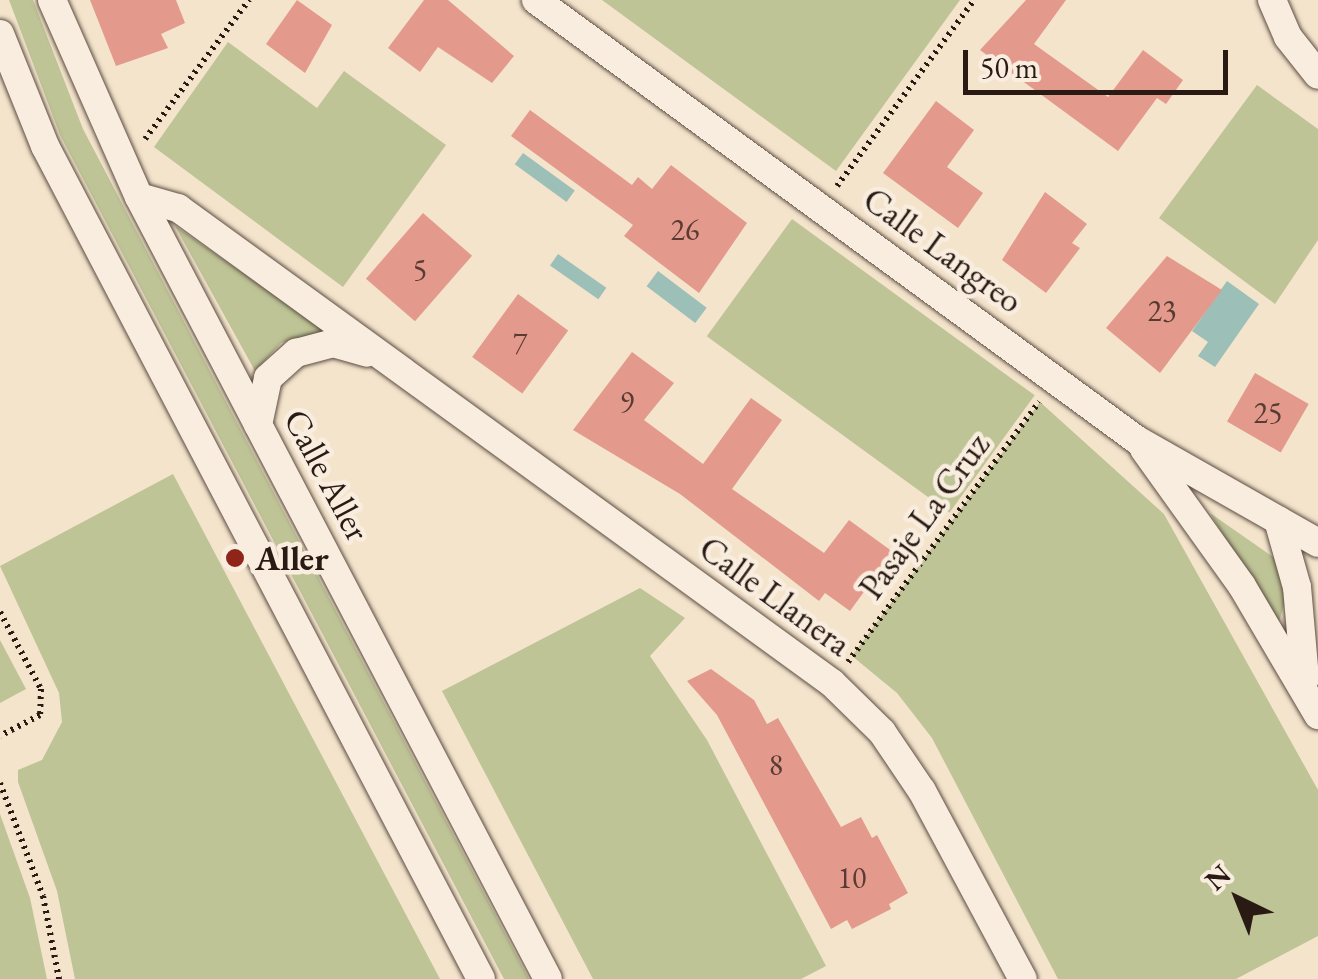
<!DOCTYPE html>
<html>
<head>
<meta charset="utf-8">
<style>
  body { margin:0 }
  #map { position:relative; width:1318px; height:979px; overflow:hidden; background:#f4e4cc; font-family:"EB Garamond",serif }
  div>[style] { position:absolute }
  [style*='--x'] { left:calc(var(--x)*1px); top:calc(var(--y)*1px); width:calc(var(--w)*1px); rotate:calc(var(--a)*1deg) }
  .green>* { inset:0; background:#bec496; transform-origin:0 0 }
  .water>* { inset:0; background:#9cbfb8; transform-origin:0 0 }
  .building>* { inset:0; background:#e39a8c; transform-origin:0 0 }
  .path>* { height:6px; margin-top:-3px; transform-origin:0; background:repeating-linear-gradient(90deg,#291b14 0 2.5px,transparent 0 7.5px) }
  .roads { filter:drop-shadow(0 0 2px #5c4d42) drop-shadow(0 0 2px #5c4d42) }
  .minor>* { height:28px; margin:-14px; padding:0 14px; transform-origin:14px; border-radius:14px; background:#f8edde }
  .dots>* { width:28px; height:28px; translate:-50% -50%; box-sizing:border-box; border:5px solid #f8edde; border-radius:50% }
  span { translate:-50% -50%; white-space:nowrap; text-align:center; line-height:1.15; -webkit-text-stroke:9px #f8edde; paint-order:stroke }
  .number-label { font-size:30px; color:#583b32 }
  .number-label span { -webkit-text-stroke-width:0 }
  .street-label { font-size:35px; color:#291b14 }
  .poi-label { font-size:35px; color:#291b14; font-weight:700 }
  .left { translate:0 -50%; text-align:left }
  .north { position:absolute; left:1188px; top:849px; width:100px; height:100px; -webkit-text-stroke:8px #f8edde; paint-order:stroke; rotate:317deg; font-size:28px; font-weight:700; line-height:40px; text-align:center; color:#291b14 }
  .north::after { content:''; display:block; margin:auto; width:35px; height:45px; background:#291b14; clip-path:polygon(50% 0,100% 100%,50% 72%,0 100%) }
  .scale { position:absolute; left:963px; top:50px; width:265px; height:45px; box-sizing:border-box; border:5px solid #291b14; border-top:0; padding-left:12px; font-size:30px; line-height:35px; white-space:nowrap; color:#291b14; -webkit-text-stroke:8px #f8edde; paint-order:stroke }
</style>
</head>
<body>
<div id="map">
  <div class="green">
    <div style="clip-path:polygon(9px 0,33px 0,83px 129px,529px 979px,504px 979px,60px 135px)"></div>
    <div style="clip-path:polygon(602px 0,960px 0,836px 171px)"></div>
    <div style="clip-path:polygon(228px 42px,317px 108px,344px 71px,446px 145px,343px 287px,154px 147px)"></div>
    <div style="clip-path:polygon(1257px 85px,1318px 129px,1318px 240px,1275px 304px,1159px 218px)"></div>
    <div style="left:792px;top:219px;width:300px;height:145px;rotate:36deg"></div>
    <div style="clip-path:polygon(175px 226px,327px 331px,281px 343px,255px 371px)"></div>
    <div style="clip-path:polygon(1040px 402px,1164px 514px,1318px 790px,1318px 936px,1236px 979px,1058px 979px,932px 738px,897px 693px,852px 656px)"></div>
    <div style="clip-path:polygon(173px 474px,440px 979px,75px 979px,57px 891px,18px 782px,18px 770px,42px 760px,62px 722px,59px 693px,0 566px)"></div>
    <div style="clip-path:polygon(1210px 513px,1276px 559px,1285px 602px,1278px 625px)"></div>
    <div style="clip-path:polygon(640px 588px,685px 618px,650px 656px,707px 740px,826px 966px,801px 979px,593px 979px,442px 691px)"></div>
    <div style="clip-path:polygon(0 640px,26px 689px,0 703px)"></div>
    <div style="clip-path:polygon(0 814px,30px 898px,47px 979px,0 979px)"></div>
  </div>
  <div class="water">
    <div style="left:523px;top:153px;width:64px;height:14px;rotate:36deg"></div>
    <div style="left:558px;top:254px;width:59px;height:14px;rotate:35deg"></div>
    <div style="left:658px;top:271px;width:61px;height:19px;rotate:37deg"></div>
    <div style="clip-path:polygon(1227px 281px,1259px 304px,1215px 367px,1198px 356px,1208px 342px,1192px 331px)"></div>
  </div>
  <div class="building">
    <div style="clip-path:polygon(90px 0,176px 0,185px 23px,161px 34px,168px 48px,116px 66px)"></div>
    <div style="clip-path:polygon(297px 0,332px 25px,305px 73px,266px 44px)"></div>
    <div style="clip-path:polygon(424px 0,448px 0,514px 56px,492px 83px,438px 47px,420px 72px,388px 48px)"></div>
    <div style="clip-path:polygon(1026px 0,1066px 0,1034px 44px,1108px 97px,1143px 50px,1183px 80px,1166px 104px,1157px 98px,1118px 151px,980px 50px)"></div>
    <div style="clip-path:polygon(936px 101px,974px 130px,947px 167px,983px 193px,958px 228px,883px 173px)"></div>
    <div style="clip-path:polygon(530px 110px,632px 185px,638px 177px,652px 189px,671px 165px,747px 223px,699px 293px,624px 236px,633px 225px,511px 136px)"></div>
    <div style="clip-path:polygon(1045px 192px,1087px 224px,1072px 243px,1080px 248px,1046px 293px,1002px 260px)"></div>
    <div style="left:423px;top:213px;width:65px;height:87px;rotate:41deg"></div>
    <div style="clip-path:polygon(1167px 256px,1222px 290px,1160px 373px,1106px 328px)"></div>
    <div style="left:518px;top:294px;width:62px;height:78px;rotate:36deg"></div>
    <div style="clip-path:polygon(632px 352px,674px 383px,644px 420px,703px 464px,751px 398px,782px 420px,732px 489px,824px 553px,849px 520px,893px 552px,850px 611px,825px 593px,819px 601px,680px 494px,573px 430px)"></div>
    <div style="left:1255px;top:373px;width:62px;height:56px;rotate:30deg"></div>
    <div style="clip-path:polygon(711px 669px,754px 700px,767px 724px,778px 718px,841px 827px,861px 817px,872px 838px,877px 835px,908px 893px,889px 904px,891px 909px,852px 929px,847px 920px,831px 929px,717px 715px,687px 681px)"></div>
  </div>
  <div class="path">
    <div style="--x:145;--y:139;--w:174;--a:-53.2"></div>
    <div style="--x:837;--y:186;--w:231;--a:-53.6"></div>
    <div style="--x:0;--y:612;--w:87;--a:62"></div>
    <div style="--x:41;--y:689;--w:26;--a:92"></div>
    <div style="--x:40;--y:715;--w:45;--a:152.3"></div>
    <div style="--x:848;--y:662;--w:323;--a:-53.7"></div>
    <div style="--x:0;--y:783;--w:121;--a:69.2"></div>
    <div style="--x:43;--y:896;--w:85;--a:79.1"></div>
  </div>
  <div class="roads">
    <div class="minor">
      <div style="--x:52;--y:0;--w:215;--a:66.2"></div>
      <div style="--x:139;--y:197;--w:882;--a:62.39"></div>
      <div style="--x:536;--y:0;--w:745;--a:36.21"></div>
      <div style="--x:1137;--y:440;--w:208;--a:29.6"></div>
      <div style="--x:1272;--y:0;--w:40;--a:66.6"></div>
      <div style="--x:1288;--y:37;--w:48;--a:51.7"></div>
      <div style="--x:0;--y:34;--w:121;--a:68.1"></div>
      <div style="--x:45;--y:146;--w:940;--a:62.37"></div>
      <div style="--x:139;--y:197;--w:41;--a:15.8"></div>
      <div style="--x:178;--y:208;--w:808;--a:35.99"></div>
      <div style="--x:832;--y:683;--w:70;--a:44.4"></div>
      <div style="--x:882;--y:732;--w:71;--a:55.9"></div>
      <div style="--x:922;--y:791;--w:213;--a:61.8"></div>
      <div style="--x:258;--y:425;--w:48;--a:-78"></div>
      <div style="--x:268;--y:378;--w:38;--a:-42"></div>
      <div style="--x:296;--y:353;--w:38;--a:-15"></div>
      <div style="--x:333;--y:343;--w:35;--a:16"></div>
      <div style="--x:1144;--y:449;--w:168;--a:54.4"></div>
      <div style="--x:1242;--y:586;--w:150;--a:59.5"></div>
      <div style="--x:1278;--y:520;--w:70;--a:74.2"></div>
      <div style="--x:1297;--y:587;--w:92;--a:85"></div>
    </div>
  </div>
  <div class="dots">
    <div style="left:235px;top:558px;background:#8f2418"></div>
  </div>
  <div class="number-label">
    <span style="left:685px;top:230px">26</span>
    <span style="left:420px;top:270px">5</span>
    <span style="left:1162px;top:311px">23</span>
    <span style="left:520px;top:343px">7</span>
    <span style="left:627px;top:402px">9</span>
    <span style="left:1268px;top:413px">25</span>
    <span style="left:776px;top:765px">8</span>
    <span style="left:852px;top:878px">10</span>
  </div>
  <div class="street-label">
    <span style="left:943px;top:250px;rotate:36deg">Calle Langreo</span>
    <span style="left:327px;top:475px;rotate:62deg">Calle Aller</span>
    <span style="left:924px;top:516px;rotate:-54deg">Pasaje La Cruz</span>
    <span style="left:775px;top:596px;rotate:36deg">Calle Llanera</span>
  </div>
  <div class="poi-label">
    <span class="left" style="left:255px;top:558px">Aller</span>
  </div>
  <div class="north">N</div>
  <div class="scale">50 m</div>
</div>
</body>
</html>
